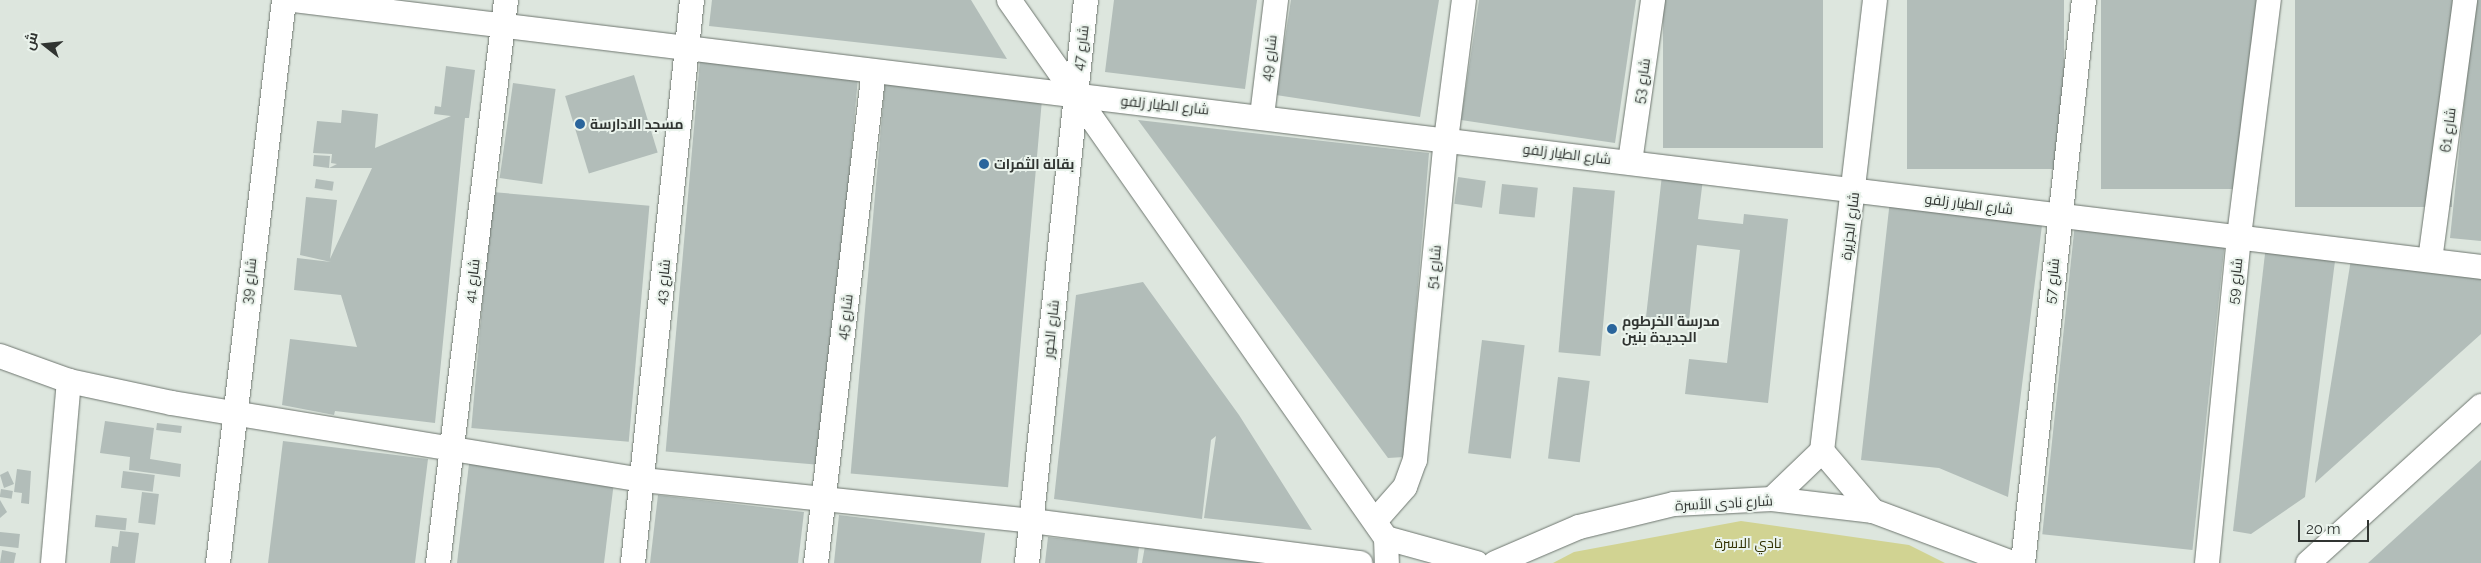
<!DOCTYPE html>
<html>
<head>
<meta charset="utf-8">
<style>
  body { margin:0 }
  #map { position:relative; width:2481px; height:563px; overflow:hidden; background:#dde6de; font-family:Raleway,Cairo,sans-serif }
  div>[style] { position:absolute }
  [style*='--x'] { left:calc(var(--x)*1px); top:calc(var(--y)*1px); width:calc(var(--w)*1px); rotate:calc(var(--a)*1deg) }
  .green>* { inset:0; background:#d1d392 }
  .building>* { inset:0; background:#b2bdb9; transform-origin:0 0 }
  .roads { filter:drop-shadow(0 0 1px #6e766f) drop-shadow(0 0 1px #6e766f) }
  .minor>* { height:24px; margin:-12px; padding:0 12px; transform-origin:12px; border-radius:12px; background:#fff }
  .dots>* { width:14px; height:14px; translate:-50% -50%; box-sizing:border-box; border:2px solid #eaf3ec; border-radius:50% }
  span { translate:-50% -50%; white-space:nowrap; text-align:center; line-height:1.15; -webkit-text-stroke:4px #eaf3ec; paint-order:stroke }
  .street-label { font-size:14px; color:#303431 }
  .poi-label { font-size:14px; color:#303431; font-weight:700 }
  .left { translate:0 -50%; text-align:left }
  .park-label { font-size:14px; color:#323204 }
  .north { position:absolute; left:20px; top:20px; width:50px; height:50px; -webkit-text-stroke:4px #eaf3ec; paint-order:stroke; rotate:286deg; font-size:14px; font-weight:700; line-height:20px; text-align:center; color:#303431 }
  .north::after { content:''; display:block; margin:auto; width:18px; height:22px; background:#303431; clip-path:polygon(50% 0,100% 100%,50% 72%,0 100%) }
  .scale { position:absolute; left:2298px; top:520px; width:71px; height:22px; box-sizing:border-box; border:2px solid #303431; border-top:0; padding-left:6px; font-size:15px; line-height:18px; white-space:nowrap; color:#303431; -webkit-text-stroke:4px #eaf3ec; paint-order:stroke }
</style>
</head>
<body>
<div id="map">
  <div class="green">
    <div style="clip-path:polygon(1741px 521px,1909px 545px,1945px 563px,1553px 563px,1574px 552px)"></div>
  </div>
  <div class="building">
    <div style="clip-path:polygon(712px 0,971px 0,1007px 59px,709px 26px)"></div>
    <div style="clip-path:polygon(1114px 0,1257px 0,1245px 89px,1105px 72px)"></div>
    <div style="clip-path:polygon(1291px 0,1439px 0,1420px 117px,1276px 95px)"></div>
    <div style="clip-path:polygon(1479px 0,1636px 0,1615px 143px,1461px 120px)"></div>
    <div style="left:1663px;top:0;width:160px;height:148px"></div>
    <div style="left:1907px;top:0;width:157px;height:169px"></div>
    <div style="left:2101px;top:0;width:157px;height:189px"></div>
    <div style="left:2295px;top:0;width:157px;height:207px"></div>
    <div style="clip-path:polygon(2475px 0,2481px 0,2481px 241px,2450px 238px)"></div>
    <div style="left:700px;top:59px;width:159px;height:394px;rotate:5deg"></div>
    <div style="clip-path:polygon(446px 66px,475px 70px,469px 118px,465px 118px,435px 423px,335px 411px,334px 415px,282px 405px,290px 339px,357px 347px,341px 295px,294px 290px,297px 258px,331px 262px,300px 255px,306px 197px,337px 200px,330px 259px,372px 168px,329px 168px,313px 166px,314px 155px,330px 156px,329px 168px,337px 164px,331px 163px,332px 154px,313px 153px,317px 121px,341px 123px,342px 110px,378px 114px,375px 148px,451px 116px,434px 114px,435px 106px,441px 107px)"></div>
    <div style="left:634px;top:75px;width:81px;height:72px;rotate:73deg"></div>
    <div style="left:885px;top:81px;width:158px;height:394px;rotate:5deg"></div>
    <div style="left:513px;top:83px;width:43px;height:96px;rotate:8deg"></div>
    <div style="clip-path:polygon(1138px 120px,1429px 153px,1404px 457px,1388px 458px)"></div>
    <div style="clip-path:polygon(1662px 175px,1703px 179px,1698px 219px,1743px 224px,1744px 214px,1788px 219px,1768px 403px,1685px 394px,1689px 359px,1727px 363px,1740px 250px,1697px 245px,1689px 321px,1646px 317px)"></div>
    <div style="left:1458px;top:177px;width:28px;height:27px;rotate:8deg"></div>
    <div style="left:316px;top:179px;width:18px;height:9px;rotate:9deg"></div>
    <div style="left:1502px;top:184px;width:36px;height:30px;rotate:6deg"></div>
    <div style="left:1573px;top:187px;width:42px;height:166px;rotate:5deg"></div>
    <div style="left:492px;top:192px;width:158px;height:237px;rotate:5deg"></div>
    <div style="clip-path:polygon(1890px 200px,2043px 217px,2008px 497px,1939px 468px,1861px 460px)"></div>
    <div style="left:2075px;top:223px;width:151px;height:313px;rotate:6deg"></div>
    <div style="clip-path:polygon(2266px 245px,2336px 253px,2305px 497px,2251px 534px,2233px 531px)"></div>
    <div style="clip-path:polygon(2352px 253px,2481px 270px,2481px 334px,2315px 483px)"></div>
    <div style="clip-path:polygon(1143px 282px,1239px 415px,1217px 434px,1239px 415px,1312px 530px,1204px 518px,1216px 436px,1211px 440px,1202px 519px,1054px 499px,1076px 295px)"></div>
    <div style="left:1482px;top:340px;width:43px;height:114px;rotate:7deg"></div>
    <div style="left:1558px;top:377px;width:32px;height:82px;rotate:7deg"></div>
    <div style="clip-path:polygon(105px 421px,154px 428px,150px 459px,181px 464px,180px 477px,129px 470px,130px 457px,100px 453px)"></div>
    <div style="left:157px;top:423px;width:25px;height:7px;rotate:7deg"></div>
    <div style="clip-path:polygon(283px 441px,428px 459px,415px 563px,268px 563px)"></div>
    <div style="clip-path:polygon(2481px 460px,2481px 563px,2368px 563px)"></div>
    <div style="clip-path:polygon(469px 464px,614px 482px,604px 563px,457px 563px)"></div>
    <div style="clip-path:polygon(17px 469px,31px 471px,29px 504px,21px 503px,22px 493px,14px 492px)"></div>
    <div style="clip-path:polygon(8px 471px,14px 484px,4px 488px,0 475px)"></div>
    <div style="left:123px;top:471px;width:32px;height:17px;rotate:7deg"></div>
    <div style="left:1px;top:489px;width:12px;height:8px;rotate:9deg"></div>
    <div style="left:142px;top:492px;width:17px;height:31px;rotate:7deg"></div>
    <div style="clip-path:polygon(658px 495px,804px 512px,798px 563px,650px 563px)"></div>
    <div style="clip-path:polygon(0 500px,7px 512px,0 518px)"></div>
    <div style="left:96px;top:515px;width:31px;height:12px;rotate:6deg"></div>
    <div style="clip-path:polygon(839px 515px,985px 533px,981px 563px,834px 563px)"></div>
    <div style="clip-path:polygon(120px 531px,139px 533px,135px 563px,110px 563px,112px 546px,118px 547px)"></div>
    <div style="left:0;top:532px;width:20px;height:14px;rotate:6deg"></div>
    <div style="clip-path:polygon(1048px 537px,1139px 547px,1137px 563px,1045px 563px)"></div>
    <div style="clip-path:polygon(1145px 546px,1260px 562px,1260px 563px,1142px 563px)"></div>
    <div style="clip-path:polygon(2px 550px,16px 553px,14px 563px,0 563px)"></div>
  </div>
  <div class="roads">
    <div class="minor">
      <div style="--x:294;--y:0;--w:2203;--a:6.96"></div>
      <div style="--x:1009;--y:0;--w:657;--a:54.98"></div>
      <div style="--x:1386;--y:538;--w:25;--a:88"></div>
      <div style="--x:1262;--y:116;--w:117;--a:-83.1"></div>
      <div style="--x:1630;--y:162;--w:164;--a:-81.9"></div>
      <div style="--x:2430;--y:260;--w:262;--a:-82.3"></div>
      <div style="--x:0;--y:356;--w:73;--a:19.9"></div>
      <div style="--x:69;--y:381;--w:105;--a:12.1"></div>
      <div style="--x:172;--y:403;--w:477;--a:9.3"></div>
      <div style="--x:643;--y:480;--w:391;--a:6"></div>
      <div style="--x:1032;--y:521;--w:331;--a:7.3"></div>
      <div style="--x:1822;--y:451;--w:79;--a:49.6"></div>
      <div style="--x:1772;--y:499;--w:69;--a:-43.8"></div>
      <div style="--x:1822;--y:451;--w:454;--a:-83.3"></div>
      <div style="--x:1375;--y:521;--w:45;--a:-48.6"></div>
      <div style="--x:1405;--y:487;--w:29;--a:-70"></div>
      <div style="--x:1415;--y:460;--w:321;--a:-84.5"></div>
      <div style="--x:1446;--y:140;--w:141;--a:-82.7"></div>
      <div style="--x:1386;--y:538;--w:94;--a:15.4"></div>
      <div style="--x:53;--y:563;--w:183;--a:-85"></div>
      <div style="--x:218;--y:563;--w:567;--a:-83.31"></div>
      <div style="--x:438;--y:563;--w:567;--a:-83.11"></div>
      <div style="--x:633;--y:563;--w:566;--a:-84.02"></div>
      <div style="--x:816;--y:563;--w:494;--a:-83.3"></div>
      <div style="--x:1027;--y:563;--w:566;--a:-84.02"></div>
      <div style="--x:1495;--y:563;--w:91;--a:-23.2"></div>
      <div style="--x:1579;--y:527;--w:98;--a:-13.6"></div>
      <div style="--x:1674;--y:504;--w:98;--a:-2.9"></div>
      <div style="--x:1772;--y:499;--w:102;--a:6.8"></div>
      <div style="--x:1873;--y:511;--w:148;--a:20.5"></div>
      <div style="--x:2023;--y:563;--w:566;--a:-83.82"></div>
      <div style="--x:2207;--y:563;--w:329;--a:-84.4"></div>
      <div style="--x:2239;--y:236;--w:238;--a:-82.8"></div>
      <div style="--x:2308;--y:563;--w:234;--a:-42.2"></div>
    </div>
  </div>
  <div class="dots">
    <div style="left:580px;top:124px;background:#2a659c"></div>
    <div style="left:984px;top:164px;background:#2a659c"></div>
    <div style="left:1612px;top:329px;background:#2a659c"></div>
  </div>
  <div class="street-label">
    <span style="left:1081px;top:48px;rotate:-83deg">شارع 47</span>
    <span style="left:1269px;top:58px;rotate:-83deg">شارع 49</span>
    <span style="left:1642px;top:81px;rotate:-82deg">شارع 53</span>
    <span style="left:1165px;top:105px;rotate:6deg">شارع الطيار زلفو</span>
    <span style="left:2448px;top:130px;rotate:-83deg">شارع 61</span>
    <span style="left:1567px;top:154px;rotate:7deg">شارع الطيار زلفو</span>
    <span style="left:1969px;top:204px;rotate:7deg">شارع الطيار زلفو</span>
    <span style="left:1850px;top:226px;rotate:-83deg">شارع الجزيرة</span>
    <span style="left:1434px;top:267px;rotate:-85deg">شارع 51</span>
    <span style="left:249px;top:281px;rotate:-84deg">شارع 39</span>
    <span style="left:472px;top:281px;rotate:-83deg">شارع 41</span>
    <span style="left:2052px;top:281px;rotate:-84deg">شارع 57</span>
    <span style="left:2235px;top:281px;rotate:-84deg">شارع 59</span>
    <span style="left:663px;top:282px;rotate:-84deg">شارع 43</span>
    <span style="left:845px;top:317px;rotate:-83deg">شارع 45</span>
    <span style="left:1051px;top:329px;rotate:-84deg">شارع الخور</span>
    <span style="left:1724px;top:503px;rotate:-3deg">شارع نادى الأسرة</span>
  </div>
  <div class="poi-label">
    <span class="left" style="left:590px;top:124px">مسجد الادارسة</span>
    <span class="left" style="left:994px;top:164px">بقالة الثمرات</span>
    <span class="left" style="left:1622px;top:329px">مدرسة الخرطوم<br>الجديدة بنين</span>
  </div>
  <div class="park-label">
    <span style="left:1748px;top:543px">نادي الاسرة</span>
  </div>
  <div class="north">ش</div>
  <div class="scale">20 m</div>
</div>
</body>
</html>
